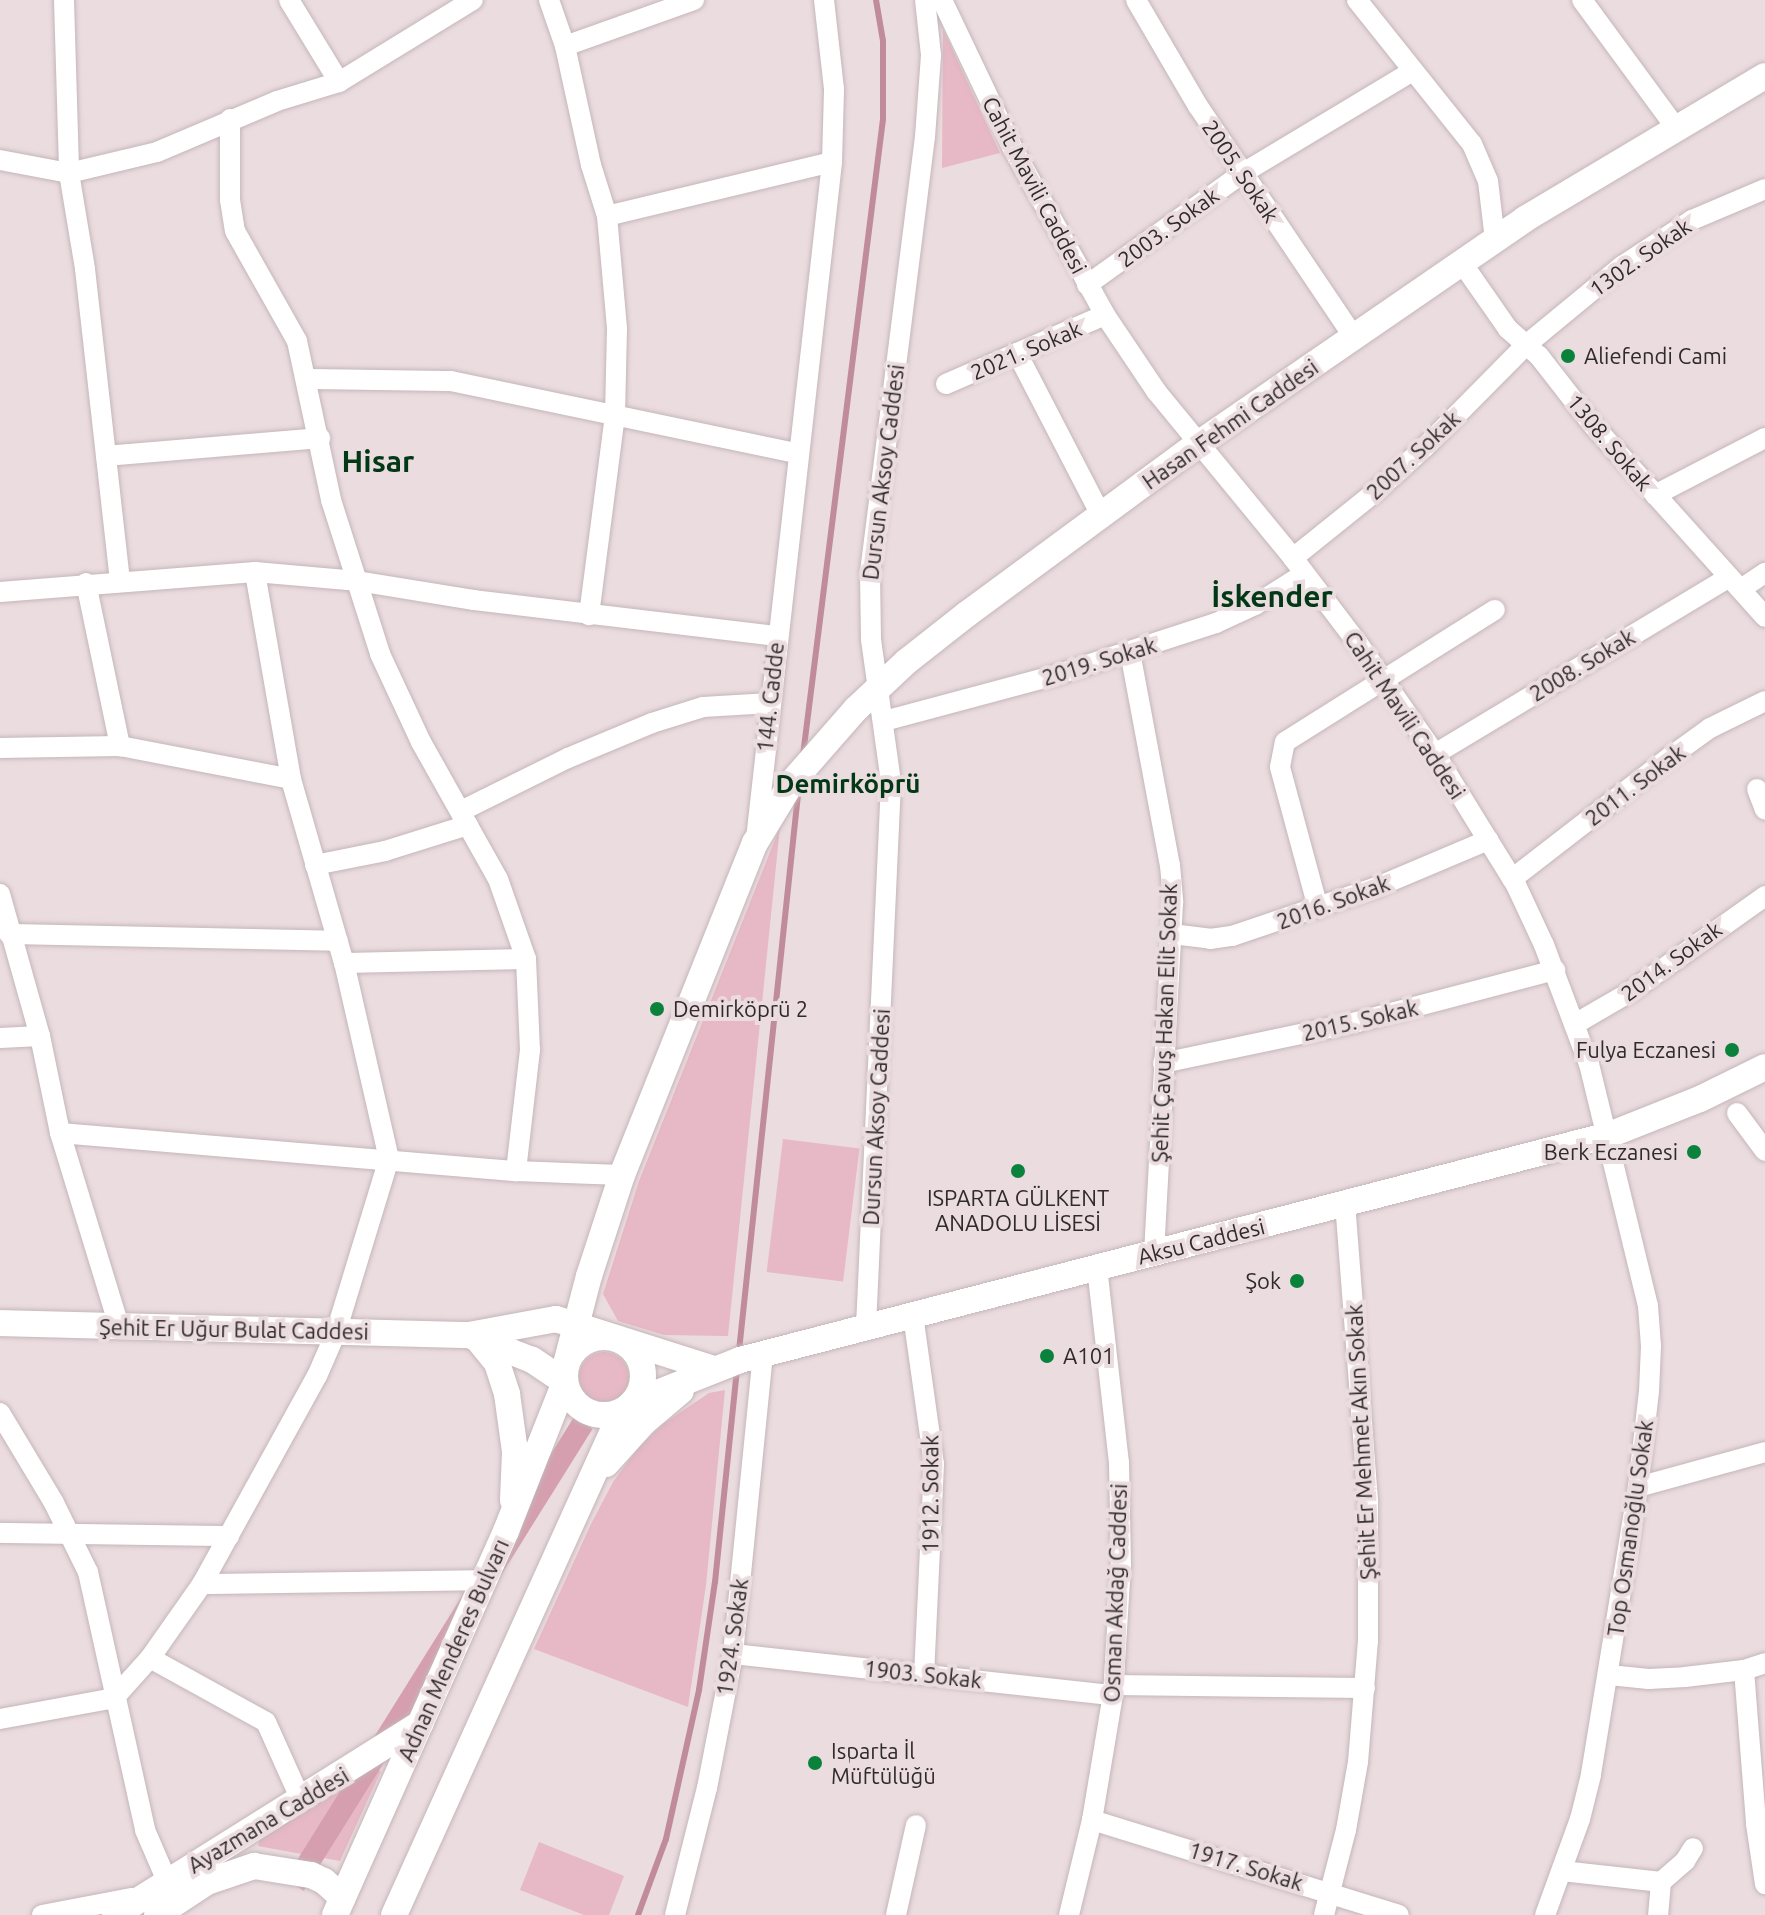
<!DOCTYPE html>
<html>
<head>
<meta charset="utf-8">
<style>
  body { margin:0 }
  #map { position:relative; width:1765px; height:1915px; overflow:hidden; background:#ebdce0; font-family:Ubuntu,sans-serif }
  div>[style] { position:absolute }
  [style*='--x'] { left:calc(var(--x)*1px); top:calc(var(--y)*1px); width:calc(var(--w)*1px); rotate:calc(var(--a)*1deg) }
  .green>* { inset:0; background:#e7b8c5; transform-origin:0 0 }
  .round { border-radius:50% }
  .forest>* { inset:0; background:#d59faf; transform-origin:0 0 }
  .stream>* { height:6px; margin:-3px; padding:0 3px; transform-origin:3px; border-radius:3px; background:#c08b9b }
  .roads { filter:drop-shadow(0 0 2px #c4b6b9) drop-shadow(0 0 2px #c4b6b9) }
  .minor>* { height:20px; margin:-10px; padding:0 10px; transform-origin:10px; border-radius:10px; background:#fff }
  .major>* { height:26px; margin:-13px; padding:0 13px; transform-origin:13px; border-radius:13px; background:#fff }
  .major>.ring { margin:-13px; padding:0; box-sizing:content-box; background:none; border:26px solid #fff; border-radius:50% }
  .dots>* { width:22px; height:22px; translate:-50% -50%; box-sizing:border-box; border:4px solid #ebdce0; border-radius:50% }
  span { translate:-50% -50%; white-space:nowrap; text-align:center; line-height:1.15; -webkit-text-stroke:8px #ebdce0; paint-order:stroke }
  .street-label { font-size:22px; color:#2f2a2b }
  .poi-label { font-size:22px; color:#2f2a2b }
  .left { translate:0 -50%; text-align:left }
  .right { translate:-100% -50%; text-align:right }
  .quarter-label { font-size:26px; color:#023815; font-weight:700 }
  .district-label { font-size:30px; color:#023815; font-weight:700 }
</style>
</head>
<body>
<div id="map">
  <div class="green">
    <div style="clip-path:polygon(943px 29px,1000px 153px,942px 168px)"></div>
    <div style="clip-path:polygon(780px 827px,728px 1336px,664px 1335px,618px 1321px,603px 1294px,639px 1181px)"></div>
    <div style="left:783px;top:1139px;width:77px;height:134px;rotate:7deg"></div>
    <div class="round" style="left:579px;top:1352px;width:50px;height:50px"></div>
    <div style="clip-path:polygon(725px 1390px,706px 1585px,688px 1707px,534px 1649px,591px 1524px,613px 1482px,638px 1448px,663px 1424px,709px 1393px)"></div>
    <div style="clip-path:polygon(374px 1769px,381px 1771px,340px 1861px,258px 1846px,260px 1837px,272px 1829px)"></div>
    <div style="clip-path:polygon(539px 1842px,624px 1876px,609px 1915px,584px 1915px,520px 1890px)"></div>
  </div>
  <div class="forest">
    <div style="left:574px;top:1417px;width:22px;height:545px;rotate:32deg"></div>
  </div>
  <div class="stream">
    <div style="--x:803;--y:755;--w:641;--a:-82.83"></div>
    <div style="--x:883;--y:119;--w:78;--a:-90"></div>
    <div style="--x:883;--y:41;--w:42;--a:-99.7"></div>
    <div style="--x:739;--y:1351;--w:560;--a:-83.95"></div>
    <div style="--x:638;--y:1915;--w:81;--a:-69.8"></div>
    <div style="--x:666;--y:1839;--w:153;--a:-77.5"></div>
    <div style="--x:699;--y:1690;--w:109;--a:-81.6"></div>
    <div style="--x:715;--y:1582;--w:213;--a:-84.1"></div>
  </div>
  <div class="roads">
    <div class="minor">
      <div style="--x:64;--y:0;--w:173;--a:88.3"></div>
      <div style="--x:69;--y:173;--w:97;--a:80.5"></div>
      <div style="--x:85;--y:269;--w:313;--a:83.6"></div>
      <div style="--x:289;--y:0;--w:96;--a:58.6"></div>
      <div style="--x:549;--y:0;--w:49;--a:70.8"></div>
      <div style="--x:565;--y:46;--w:122;--a:77.7"></div>
      <div style="--x:591;--y:165;--w:53;--a:72.6"></div>
      <div style="--x:607;--y:216;--w:112;--a:84.9"></div>
      <div style="--x:617;--y:328;--w:87;--a:91.3"></div>
      <div style="--x:615;--y:415;--w:202;--a:97.4"></div>
      <div style="--x:942;--y:0;--w:163;--a:64.5"></div>
      <div style="--x:1012;--y:147;--w:192;--a:61"></div>
      <div style="--x:1105;--y:315;--w:92;--a:56.1"></div>
      <div style="--x:1156;--y:391;--w:216;--a:50.6"></div>
      <div style="--x:1293;--y:558;--w:109;--a:52.8"></div>
      <div style="--x:1359;--y:645;--w:133;--a:55.1"></div>
      <div style="--x:1435;--y:754;--w:101;--a:58.4"></div>
      <div style="--x:1488;--y:840;--w:53;--a:58.1"></div>
      <div style="--x:1516;--y:885;--w:66;--a:65"></div>
      <div style="--x:1544;--y:945;--w:127;--a:69.3"></div>
      <div style="--x:1589;--y:1064;--w:249;--a:76.3"></div>
      <div style="--x:1648;--y:1306;--w:40;--a:85.7"></div>
      <div style="--x:1651;--y:1346;--w:45;--a:92.5"></div>
      <div style="--x:1649;--y:1391;--w:97;--a:96.5"></div>
      <div style="--x:1638;--y:1487;--w:292;--a:99.3"></div>
      <div style="--x:1591;--y:1775;--w:45;--a:104"></div>
      <div style="--x:1580;--y:1819;--w:102;--a:110"></div>
      <div style="--x:1136;--y:0;--w:123;--a:59.7"></div>
      <div style="--x:1198;--y:106;--w:279;--a:56"></div>
      <div style="--x:1357;--y:0;--w:184;--a:51.4"></div>
      <div style="--x:1472;--y:144;--w:40;--a:66.6"></div>
      <div style="--x:1488;--y:181;--w:59;--a:83.2"></div>
      <div style="--x:1582;--y:0;--w:159;--a:53.7"></div>
      <div style="--x:565;--y:46;--w:137;--a:-19.6"></div>
      <div style="--x:230;--y:119;--w:81;--a:90"></div>
      <div style="--x:230;--y:200;--w:31;--a:81"></div>
      <div style="--x:235;--y:231;--w:126;--a:60.6"></div>
      <div style="--x:297;--y:341;--w:163;--a:77.9"></div>
      <div style="--x:331;--y:500;--w:162;--a:72.3"></div>
      <div style="--x:380;--y:654;--w:97;--a:65"></div>
      <div style="--x:421;--y:742;--w:157;--a:60.7"></div>
      <div style="--x:498;--y:879;--w:85;--a:70.7"></div>
      <div style="--x:526;--y:959;--w:91;--a:87.5"></div>
      <div style="--x:530;--y:1050;--w:122;--a:96.6"></div>
      <div style="--x:0;--y:160;--w:70;--a:10.7"></div>
      <div style="--x:69;--y:173;--w:90;--a:-13.4"></div>
      <div style="--x:157;--y:152;--w:130;--a:-23"></div>
      <div style="--x:277;--y:101;--w:65;--a:-17"></div>
      <div style="--x:339;--y:82;--w:157;--a:-31.5"></div>
      <div style="--x:607;--y:216;--w:231;--a:-13.5"></div>
      <div style="--x:1462;--y:263;--w:80;--a:55.1"></div>
      <div style="--x:1508;--y:329;--w:41;--a:41.1"></div>
      <div style="--x:1539;--y:356;--w:86;--a:52.1"></div>
      <div style="--x:1592;--y:424;--w:259;--a:48.1"></div>
      <div style="--x:1087;--y:285;--w:192;--a:-35.7"></div>
      <div style="--x:1243;--y:173;--w:198;--a:-31"></div>
      <div style="--x:1017;--y:353;--w:182;--a:62.6"></div>
      <div style="--x:306;--y:379;--w:145;--a:0.8"></div>
      <div style="--x:451;--y:381;--w:353;--a:11.8"></div>
      <div style="--x:946;--y:384;--w:173;--a:-23.5"></div>
      <div style="--x:106;--y:456;--w:215;--a:-4.8"></div>
      <div style="--x:1655;--y:495;--w:124;--a:-27.4"></div>
      <div style="--x:1293;--y:558;--w:105;--a:-38.8"></div>
      <div style="--x:1375;--y:492;--w:67;--a:-42"></div>
      <div style="--x:1425;--y:447;--w:144;--a:-45.3"></div>
      <div style="--x:1526;--y:345;--w:124;--a:-39.5"></div>
      <div style="--x:1622;--y:266;--w:84;--a:-33.3"></div>
      <div style="--x:1692;--y:220;--w:79;--a:-23"></div>
      <div style="--x:86;--y:583;--w:167;--a:78.2"></div>
      <div style="--x:1741;--y:589;--w:29;--a:-34"></div>
      <div style="--x:0;--y:592;--w:256;--a:-4.5"></div>
      <div style="--x:255;--y:572;--w:102;--a:5"></div>
      <div style="--x:357;--y:581;--w:119;--a:9.2"></div>
      <div style="--x:474;--y:600;--w:304;--a:6.8"></div>
      <div style="--x:1130;--y:652;--w:217;--a:79.4"></div>
      <div style="--x:1170;--y:865;--w:38;--a:85"></div>
      <div style="--x:1173;--y:903;--w:351;--a:93.1"></div>
      <div style="--x:884;--y:721;--w:181;--a:-15"></div>
      <div style="--x:1059;--y:674;--w:165;--a:-18"></div>
      <div style="--x:1216;--y:623;--w:43;--a:-24.8"></div>
      <div style="--x:1255;--y:605;--w:58;--a:-32.3"></div>
      <div style="--x:0;--y:748;--w:120;--a:-1"></div>
      <div style="--x:120;--y:746;--w:174;--a:10.9"></div>
      <div style="--x:1435;--y:754;--w:343;--a:-31"></div>
      <div style="--x:1757;--y:789;--w:22;--a:69"></div>
      <div style="--x:461;--y:811;--w:119;--a:-26.4"></div>
      <div style="--x:568;--y:758;--w:91;--a:-22.6"></div>
      <div style="--x:652;--y:723;--w:53;--a:-17.4"></div>
      <div style="--x:703;--y:707;--w:67;--a:-3.4"></div>
      <div style="--x:756;--y:839;--w:681;--a:-83.59"></div>
      <div style="--x:832;--y:162;--w:73;--a:-88.4"></div>
      <div style="--x:834;--y:89;--w:90;--a:-96.4"></div>
      <div style="--x:315;--y:865;--w:71;--a:-11.3"></div>
      <div style="--x:385;--y:851;--w:87;--a:-17.4"></div>
      <div style="--x:1512;--y:879;--w:200;--a:-37.7"></div>
      <div style="--x:1670;--y:757;--w:49;--a:-35.9"></div>
      <div style="--x:1710;--y:728;--w:61;--a:-26.1"></div>
      <div style="--x:0;--y:894;--w:148;--a:74.3"></div>
      <div style="--x:40;--y:1036;--w:99;--a:78.3"></div>
      <div style="--x:60;--y:1133;--w:202;--a:73"></div>
      <div style="--x:1318;--y:908;--w:146;--a:-105.1"></div>
      <div style="--x:1280;--y:767;--w:25;--a:-79"></div>
      <div style="--x:1285;--y:742;--w:248;--a:-32.2"></div>
      <div style="--x:9;--y:934;--w:329;--a:1.2"></div>
      <div style="--x:1172;--y:934;--w:38;--a:7"></div>
      <div style="--x:1210;--y:939;--w:22;--a:-8"></div>
      <div style="--x:1232;--y:936;--w:153;--a:-18.7"></div>
      <div style="--x:1377;--y:887;--w:121;--a:-22.9"></div>
      <div style="--x:344;--y:963;--w:182;--a:-1.3"></div>
      <div style="--x:1575;--y:1024;--w:64;--a:-30.2"></div>
      <div style="--x:1630;--y:992;--w:166;--a:-35.4"></div>
      <div style="--x:0;--y:1038;--w:40;--a:-2.9"></div>
      <div style="--x:1163;--y:1063;--w:198;--a:-11.9"></div>
      <div style="--x:1357;--y:1022;--w:205;--a:-14.7"></div>
      <div style="--x:1737;--y:1113;--w:47;--a:53.6"></div>
      <div style="--x:60;--y:1133;--w:458;--a:4.8"></div>
      <div style="--x:516;--y:1171;--w:106;--a:2.2"></div>
      <div style="--x:913;--y:1315;--w:150;--a:82"></div>
      <div style="--x:934;--y:1464;--w:211;--a:92.7"></div>
      <div style="--x:866;--y:1327;--w:546;--a:-87.37"></div>
      <div style="--x:891;--y:782;--w:144;--a:-98"></div>
      <div style="--x:871;--y:639;--w:67;--a:-90.9"></div>
      <div style="--x:870;--y:572;--w:438;--a:-82.8"></div>
      <div style="--x:925;--y:137;--w:82;--a:-85.8"></div>
      <div style="--x:931;--y:55;--w:55;--a:-96.2"></div>
      <div style="--x:0;--y:1413;--w:105;--a:59"></div>
      <div style="--x:54;--y:1503;--w:77;--a:63.8"></div>
      <div style="--x:88;--y:1572;--w:264;--a:77.5"></div>
      <div style="--x:145;--y:1830;--w:71;--a:66.7"></div>
      <div style="--x:1638;--y:1487;--w:132;--a:-15.4"></div>
      <div style="--x:0;--y:1533;--w:229;--a:0.8"></div>
      <div style="--x:202;--y:1584;--w:283;--a:-0.8"></div>
      <div style="--x:733;--y:1654;--w:382;--a:6.2"></div>
      <div style="--x:150;--y:1658;--w:132;--a:28.9"></div>
      <div style="--x:266;--y:1722;--w:85;--a:65.8"></div>
      <div style="--x:1744;--y:1670;--w:154;--a:85.5"></div>
      <div style="--x:1756;--y:1824;--w:61;--a:81.5"></div>
      <div style="--x:1609;--y:1675;--w:40;--a:5.7"></div>
      <div style="--x:1649;--y:1679;--w:36;--a:-3"></div>
      <div style="--x:1685;--y:1677;--w:59;--a:-6.8"></div>
      <div style="--x:1744;--y:1670;--w:22;--a:-18"></div>
      <div style="--x:1114;--y:1685;--w:251;--a:0.7"></div>
      <div style="--x:0;--y:1719;--w:116;--a:-10.4"></div>
      <div style="--x:114;--y:1698;--w:54;--a:-48"></div>
      <div style="--x:150;--y:1658;--w:90;--a:-54.9"></div>
      <div style="--x:202;--y:1584;--w:238;--a:-61.1"></div>
      <div style="--x:317;--y:1376;--w:48;--a:-66.6"></div>
      <div style="--x:336;--y:1332;--w:181;--a:-73"></div>
      <div style="--x:389;--y:1159;--w:201;--a:-102.9"></div>
      <div style="--x:344;--y:963;--w:191;--a:-106.1"></div>
      <div style="--x:291;--y:779;--w:210;--a:-99.9"></div>
      <div style="--x:1092;--y:1820;--w:321;--a:17.2"></div>
      <div style="--x:1562;--y:1871;--w:100;--a:6.3"></div>
      <div style="--x:1661;--y:1882;--w:33;--a:95"></div>
      <div style="--x:1661;--y:1882;--w:32;--a:-41"></div>
      <div style="--x:1685;--y:1861;--w:15;--a:-58"></div>
      <div style="--x:42;--y:1915;--w:92;--a:-10.7"></div>
      <div style="--x:675;--y:1915;--w:131;--a:-75.9"></div>
      <div style="--x:707;--y:1788;--w:136;--a:-79"></div>
      <div style="--x:733;--y:1654;--w:301;--a:-84.3"></div>
      <div style="--x:896;--y:1915;--w:92;--a:-77.5"></div>
      <div style="--x:1069;--y:1915;--w:98;--a:-76.4"></div>
      <div style="--x:1092;--y:1820;--w:127;--a:-80.5"></div>
      <div style="--x:1113;--y:1695;--w:129;--a:-86.5"></div>
      <div style="--x:1121;--y:1566;--w:103;--a:-91.1"></div>
      <div style="--x:1119;--y:1463;--w:196;--a:-96.4"></div>
      <div style="--x:1324;--y:1915;--w:88;--a:-75.5"></div>
      <div style="--x:1346;--y:1830;--w:69;--a:-80"></div>
      <div style="--x:1358;--y:1762;--w:121;--a:-85.3"></div>
      <div style="--x:1368;--y:1641;--w:140;--a:-90"></div>
      <div style="--x:1368;--y:1501;--w:297;--a:-94.4"></div>
    </div>
    <div class="major">
      <div style="--x:0;--y:1323;--w:469;--a:1.5"></div>
      <div style="--x:476;--y:1337;--w:33;--a:51"></div>
      <div style="--x:497;--y:1363;--w:33;--a:72"></div>
      <div style="--x:507;--y:1394;--w:59;--a:82.1"></div>
      <div style="--x:515;--y:1452;--w:48;--a:92.4"></div>
      <div class="ring" style="left:565px;top:1337px;width:52px;height:52px"></div>
      <div style="--x:566;--y:1364;--w:91;--a:-75.4"></div>
      <div style="--x:589;--y:1276;--w:106;--a:-71.9"></div>
      <div style="--x:622;--y:1175;--w:358;--a:-68.2"></div>
      <div style="--x:755;--y:843;--w:71;--a:-58.8"></div>
      <div style="--x:792;--y:782;--w:97;--a:-48.8"></div>
      <div style="--x:856;--y:709;--w:69;--a:-43.2"></div>
      <div style="--x:906;--y:662;--w:78;--a:-38.2"></div>
      <div style="--x:967;--y:614;--w:287;--a:-36.4"></div>
      <div style="--x:1198;--y:444;--w:397;--a:-34.5"></div>
      <div style="--x:1525;--y:219;--w:279;--a:-30.8"></div>
      <div style="--x:565;--y:1382;--w:40;--a:-146"></div>
      <div style="--x:532;--y:1360;--w:68;--a:-158.4"></div>
      <div style="--x:469;--y:1335;--w:88;--a:-10.4"></div>
      <div style="--x:556;--y:1319;--w:166;--a:17.6"></div>
      <div style="--x:632;--y:1403;--w:116;--a:-21.7"></div>
      <div style="--x:740;--y:1360;--w:898;--a:-14.52"></div>
      <div style="--x:1609;--y:1135;--w:98;--a:-21.6"></div>
      <div style="--x:1700;--y:1099;--w:72;--a:-26.2"></div>
      <div style="--x:606;--y:1464;--w:57;--a:-47.9"></div>
      <div style="--x:644;--y:1422;--w:48;--a:-40"></div>
      <div style="--x:115;--y:1915;--w:361;--a:-32.1"></div>
      <div style="--x:157;--y:1915;--w:60;--a:-33.4"></div>
      <div style="--x:207;--y:1882;--w:50;--a:-18.8"></div>
      <div style="--x:254;--y:1866;--w:58;--a:9"></div>
      <div style="--x:311;--y:1875;--w:14;--a:25"></div>
      <div style="--x:324;--y:1881;--w:25;--a:42"></div>
      <div style="--x:335;--y:1915;--w:420;--a:-66"></div>
      <div style="--x:506;--y:1531;--w:160;--a:-68.4"></div>
      <div style="--x:394;--y:1915;--w:553;--a:-65.66"></div>
    </div>
  </div>
  <div class="dots">
    <div style="left:1568px;top:356px;background:#0b823b"></div>
    <div style="left:657px;top:1009px;background:#0b823b"></div>
    <div style="left:1732px;top:1050px;background:#0b823b"></div>
    <div style="left:1694px;top:1152px;background:#0b823b"></div>
    <div style="left:1018px;top:1171px;background:#0b823b"></div>
    <div style="left:1297px;top:1281px;background:#0b823b"></div>
    <div style="left:1047px;top:1356px;background:#0b823b"></div>
    <div style="left:815px;top:1763px;background:#0b823b"></div>
  </div>
  <div class="street-label">
    <span style="left:1241px;top:171px;rotate:56deg">2005. Sokak</span>
    <span style="left:1035px;top:185px;rotate:62deg">Cahit Mavili Caddesi</span>
    <span style="left:1168px;top:227px;rotate:-36deg">2003. Sokak</span>
    <span style="left:1640px;top:257px;rotate:-35deg">1302. Sokak</span>
    <span style="left:1026px;top:350px;rotate:-23deg">2021. Sokak</span>
    <span style="left:1230px;top:424px;rotate:-35deg">Hasan Fehmi Caddesi</span>
    <span style="left:1610px;top:442px;rotate:50deg">1308. Sokak</span>
    <span style="left:1413px;top:455px;rotate:-43deg">2007. Sokak</span>
    <span style="left:883px;top:472px;rotate:-83deg">Dursun Aksoy Caddesi</span>
    <span style="left:1099px;top:661px;rotate:-17deg">2019. Sokak</span>
    <span style="left:1582px;top:665px;rotate:-31deg">2008. Sokak</span>
    <span style="left:770px;top:697px;rotate:-84deg">144. Cadde</span>
    <span style="left:1405px;top:715px;rotate:56deg">Cahit Mavili Caddesi</span>
    <span style="left:1635px;top:785px;rotate:-37deg">2011. Sokak</span>
    <span style="left:1333px;top:902px;rotate:-20deg">2016. Sokak</span>
    <span style="left:1671px;top:961px;rotate:-36deg">2014. Sokak</span>
    <span style="left:1360px;top:1020px;rotate:-13deg">2015. Sokak</span>
    <span style="left:1164px;top:1023px;rotate:-88deg">Şehit Çavuş Hakan Elit Sokak</span>
    <span style="left:876px;top:1117px;rotate:-87deg">Dursun Aksoy Caddesi</span>
    <span style="left:1201px;top:1241px;rotate:-14deg">Aksu Caddesi</span>
    <span style="left:234px;top:1329px;rotate:1deg">Şehit Er Uğur Bulat Caddesi</span>
    <span style="left:1361px;top:1442px;rotate:-93deg">Şehit Er Mehmet Akın Sokak</span>
    <span style="left:930px;top:1494px;rotate:-90deg">1912. Sokak</span>
    <span style="left:1630px;top:1528px;rotate:-82deg">Top Osmanoğlu Sokak</span>
    <span style="left:1115px;top:1593px;rotate:-88deg">Osman Akdağ Caddesi</span>
    <span style="left:732px;top:1637px;rotate:-82deg">1924. Sokak</span>
    <span style="left:453px;top:1650px;rotate:-66deg">Adnan Menderes Bulvarı</span>
    <span style="left:923px;top:1674px;rotate:6deg">1903. Sokak</span>
    <span style="left:268px;top:1820px;rotate:-31deg">Ayazmana Caddesi</span>
    <span style="left:1246px;top:1866px;rotate:17deg">1917. Sokak</span>
  </div>
  <div class="poi-label">
    <span class="left" style="left:1584px;top:356px">Aliefendi Cami</span>
    <span class="left" style="left:673px;top:1009px">Demirköprü 2</span>
    <span class="right" style="left:1716px;top:1050px">Fulya Eczanesi</span>
    <span class="right" style="left:1678px;top:1152px">Berk Eczanesi</span>
    <span style="left:1018px;top:1210px">ISPARTA GÜLKENT<br>ANADOLU LİSESİ</span>
    <span class="right" style="left:1281px;top:1281px">Şok</span>
    <span class="left" style="left:1063px;top:1356px">A101</span>
    <span class="left" style="left:831px;top:1763px">Isparta İl<br>Müftülüğü</span>
  </div>
  <div class="quarter-label">
    <span style="left:848px;top:784px">Demirköprü</span>
  </div>
  <div class="district-label">
    <span style="left:378px;top:461px">Hisar</span>
    <span style="left:1272px;top:596px">İskender</span>
  </div>
</div>
</body>
</html>
